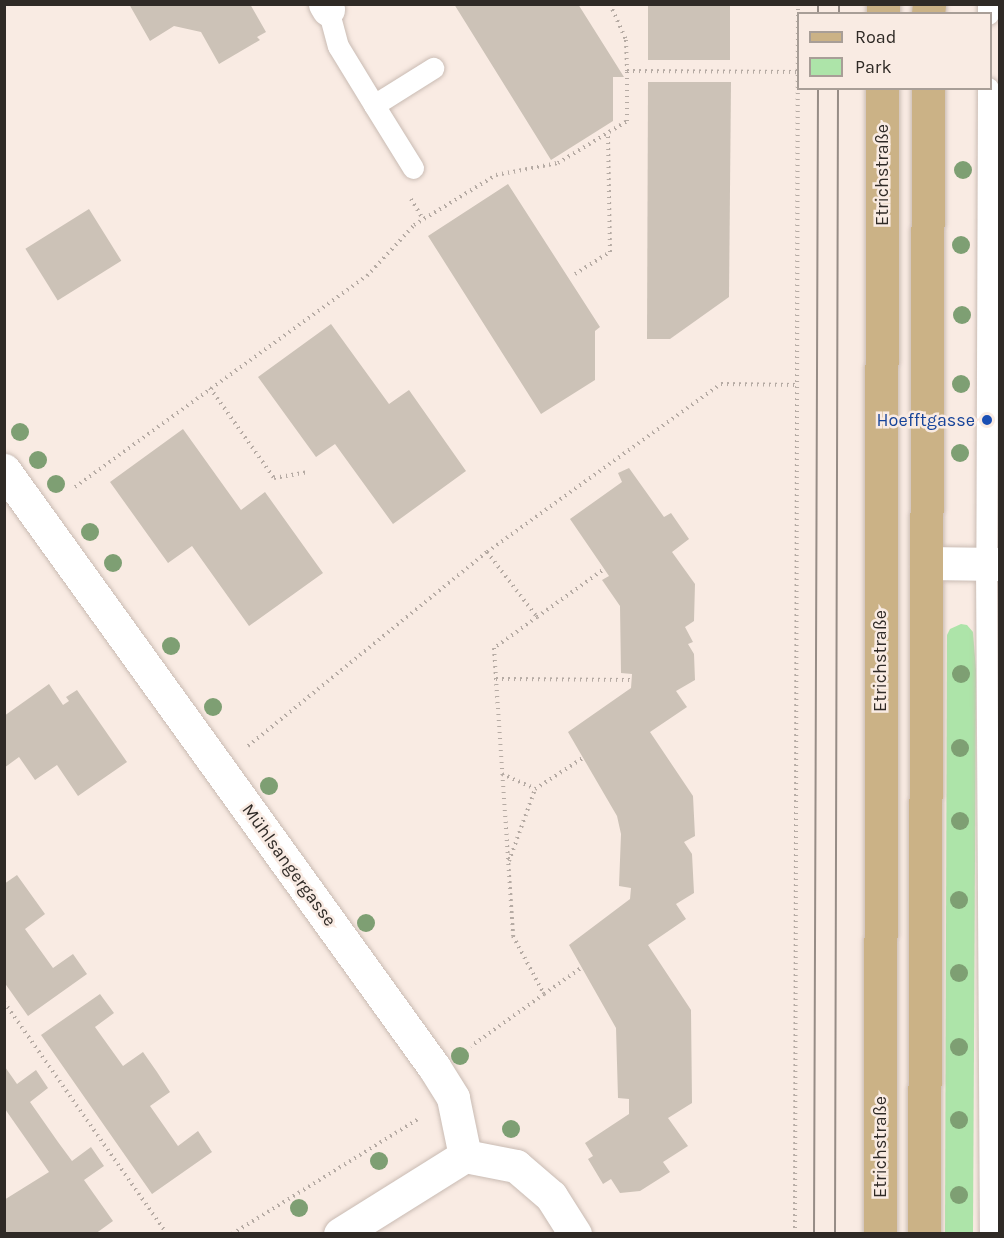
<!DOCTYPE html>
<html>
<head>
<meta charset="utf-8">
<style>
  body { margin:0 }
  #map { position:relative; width:1004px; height:1238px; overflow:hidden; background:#f9ebe3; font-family:Karla,sans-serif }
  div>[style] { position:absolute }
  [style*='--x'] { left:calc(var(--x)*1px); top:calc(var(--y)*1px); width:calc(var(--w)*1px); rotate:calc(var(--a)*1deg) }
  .green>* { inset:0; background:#ade4a9 }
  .building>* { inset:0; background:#ccc2b7; transform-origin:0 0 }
  .path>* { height:4px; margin-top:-2px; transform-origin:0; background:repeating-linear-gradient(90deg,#b6aba4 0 1.5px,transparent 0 6px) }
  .roads { filter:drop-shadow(0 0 2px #c9bbb3) drop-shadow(0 0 2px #c9bbb3) }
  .service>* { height:21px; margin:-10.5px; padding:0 10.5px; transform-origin:10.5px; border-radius:10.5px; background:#fff }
  .minor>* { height:33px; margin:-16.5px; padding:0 16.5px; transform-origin:16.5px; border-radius:16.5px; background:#fff }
  .primary>* { height:33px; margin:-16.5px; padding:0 16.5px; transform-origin:16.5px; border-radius:16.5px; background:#cbb286 }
  .tram>* { height:1.5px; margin:-0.75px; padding:0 0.75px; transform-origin:0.75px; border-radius:0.75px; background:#968c86 }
  .trees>* { width:18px; height:18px; margin:-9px; border-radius:50%; background:#7e9f73 }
  .dots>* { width:16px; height:16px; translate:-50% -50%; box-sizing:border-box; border:3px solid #f9ebe3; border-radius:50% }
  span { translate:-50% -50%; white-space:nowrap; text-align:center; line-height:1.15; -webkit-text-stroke:5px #f9ebe3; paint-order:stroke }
  .street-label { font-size:18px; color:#2f2a26 }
  .transit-label { font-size:18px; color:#164399 }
  .right { translate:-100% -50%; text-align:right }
  .frame { position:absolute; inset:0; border:6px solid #2f2a26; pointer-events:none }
  .legend { position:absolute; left:797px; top:12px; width:195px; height:78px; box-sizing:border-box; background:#f9ebe3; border:2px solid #a89e97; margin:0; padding:8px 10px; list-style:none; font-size:18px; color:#2f2a26 }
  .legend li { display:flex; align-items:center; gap:12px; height:30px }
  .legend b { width:30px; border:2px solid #a89e97 }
</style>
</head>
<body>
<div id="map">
  <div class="green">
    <div style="clip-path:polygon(961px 624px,967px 625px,973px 632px,976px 670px,973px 1233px,945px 1234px,947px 635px,950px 629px)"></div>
  </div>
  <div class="building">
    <div style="clip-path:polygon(129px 4px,250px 4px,266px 32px,257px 37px,260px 40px,219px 64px,201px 32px,174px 26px,150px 41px)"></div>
    <div style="clip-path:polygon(454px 4px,578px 4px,624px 77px,613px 77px,613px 121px,551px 160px)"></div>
    <div style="left:648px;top:5px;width:82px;height:55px"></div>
    <div style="clip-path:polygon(648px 82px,731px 82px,729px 297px,670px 339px,647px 339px)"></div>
    <div style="clip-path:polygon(508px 184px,600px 327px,595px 331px,595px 380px,541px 414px,428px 236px)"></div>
    <div style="left:89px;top:209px;width:61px;height:75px;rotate:58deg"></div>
    <div style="clip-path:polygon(331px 324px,389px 404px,409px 390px,466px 471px,393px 524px,335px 444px,316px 457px,258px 377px)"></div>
    <div style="clip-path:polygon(183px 429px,241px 510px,265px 492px,323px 573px,249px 626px,192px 546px,168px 563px,110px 482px)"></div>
    <div style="clip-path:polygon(629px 468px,664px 517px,671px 513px,689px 539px,672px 552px,695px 584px,694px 621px,685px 627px,693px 642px,688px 644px,694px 654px,695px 680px,676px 691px,687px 707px,650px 732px,693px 796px,695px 836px,684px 842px,692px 854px,694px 893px,676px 904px,686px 919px,648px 945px,691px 1010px,692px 1103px,668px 1118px,688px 1146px,663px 1162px,670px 1172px,640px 1191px,620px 1193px,611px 1179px,603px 1184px,588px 1159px,593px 1156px,585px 1143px,629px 1114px,629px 1099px,618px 1098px,616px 1028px,569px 945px,630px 899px,631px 888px,619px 886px,621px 834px,617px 816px,568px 732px,631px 688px,632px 674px,621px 673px,620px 606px,602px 580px,609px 576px,570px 519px,622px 482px,618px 473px)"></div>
    <div style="clip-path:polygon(49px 684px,63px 705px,69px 701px,66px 697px,77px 690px,127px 762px,78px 796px,57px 765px,35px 780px,19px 757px,4px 768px,4px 716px)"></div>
    <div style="clip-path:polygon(17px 875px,45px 914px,25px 929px,53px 968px,73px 954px,87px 974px,28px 1016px,4px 982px,4px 884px)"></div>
    <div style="clip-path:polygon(100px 994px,114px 1013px,95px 1027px,123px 1066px,143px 1052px,157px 1072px,170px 1092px,150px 1106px,178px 1146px,198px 1131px,212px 1152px,152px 1194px,41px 1035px)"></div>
    <div style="clip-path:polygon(5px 1067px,17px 1084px,36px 1070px,48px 1088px,30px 1102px,58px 1142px,72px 1161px,91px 1147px,104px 1166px,84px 1180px,113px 1221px,95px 1234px,4px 1234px,4px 1200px,49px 1172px,5px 1109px)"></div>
  </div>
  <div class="path">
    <div style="--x:610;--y:4;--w:39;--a:66"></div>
    <div style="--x:626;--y:40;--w:31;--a:88"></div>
    <div style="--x:411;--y:199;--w:23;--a:59"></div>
    <div style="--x:575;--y:274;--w:41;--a:-32.2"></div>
    <div style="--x:610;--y:252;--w:119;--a:-91"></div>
    <div style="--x:210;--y:388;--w:110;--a:54.6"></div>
    <div style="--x:274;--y:478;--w:35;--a:-10"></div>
    <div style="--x:75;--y:487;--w:360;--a:-35.9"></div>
    <div style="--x:367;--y:276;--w:69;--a:-47.3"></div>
    <div style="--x:414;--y:225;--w:96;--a:-31.4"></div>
    <div style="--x:496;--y:175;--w:63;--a:-11"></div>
    <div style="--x:558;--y:163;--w:81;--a:-31.3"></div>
    <div style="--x:627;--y:121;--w:50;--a:-90"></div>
    <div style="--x:627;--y:71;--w:171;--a:0.3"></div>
    <div style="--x:487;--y:552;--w:288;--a:-35.7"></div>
    <div style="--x:721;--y:384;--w:77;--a:0.7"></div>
    <div style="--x:537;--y:617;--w:82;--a:-35.6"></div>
    <div style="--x:496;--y:679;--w:135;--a:0.4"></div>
    <div style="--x:248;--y:746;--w:308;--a:-39.1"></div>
    <div style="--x:487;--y:552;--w:82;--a:52.4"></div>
    <div style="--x:537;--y:617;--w:53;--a:144.2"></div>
    <div style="--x:494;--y:648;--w:289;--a:86.2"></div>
    <div style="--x:513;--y:936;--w:66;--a:61.9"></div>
    <div style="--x:544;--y:994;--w:90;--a:144.5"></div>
    <div style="--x:502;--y:774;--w:36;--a:24"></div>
    <div style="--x:509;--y:861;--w:77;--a:-70.1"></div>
    <div style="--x:535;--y:789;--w:57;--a:-32.9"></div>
    <div style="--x:544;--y:994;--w:45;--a:-35.1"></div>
    <div style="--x:4;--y:1002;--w:284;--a:54.9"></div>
    <div style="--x:232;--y:1234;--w:219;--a:-31.7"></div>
    <div style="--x:795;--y:1234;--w:1230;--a:-89.86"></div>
  </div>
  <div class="roads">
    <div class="service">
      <div style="--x:328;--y:9;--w:38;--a:75"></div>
      <div style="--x:338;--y:46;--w:69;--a:58.6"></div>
      <div style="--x:374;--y:105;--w:70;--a:-32.1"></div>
      <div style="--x:988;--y:14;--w:10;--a:-90"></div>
      <div style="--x:988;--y:88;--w:476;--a:90.2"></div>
      <div style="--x:986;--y:564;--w:670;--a:89.66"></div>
      <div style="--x:374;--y:105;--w:74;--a:58.2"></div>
    </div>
    <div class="minor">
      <div style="--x:325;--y:4;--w:6;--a:59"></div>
      <div style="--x:4;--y:470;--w:736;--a:54.24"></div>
      <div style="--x:434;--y:1067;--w:36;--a:58"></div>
      <div style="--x:453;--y:1098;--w:59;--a:78.3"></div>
      <div style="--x:465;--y:1156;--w:52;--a:11.1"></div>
      <div style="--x:516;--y:1166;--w:46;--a:40.6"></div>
      <div style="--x:551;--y:1196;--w:45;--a:57.7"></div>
      <div style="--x:926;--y:563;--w:74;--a:0.8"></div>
      <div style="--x:340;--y:1234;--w:147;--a:-32"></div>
    </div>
    <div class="primary">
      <div style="--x:883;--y:14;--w:10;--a:-90"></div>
      <div style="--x:928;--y:14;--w:10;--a:-84"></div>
      <div style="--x:880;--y:1234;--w:1146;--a:-89.9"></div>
      <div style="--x:924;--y:1234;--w:1146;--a:-89.8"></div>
    </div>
  </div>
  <div class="tram">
    <div style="--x:818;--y:14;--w:10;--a:-90"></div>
    <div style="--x:839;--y:14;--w:10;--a:-90"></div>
    <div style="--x:814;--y:1234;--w:1146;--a:-89.8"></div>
    <div style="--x:835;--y:1234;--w:1146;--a:-89.85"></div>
  </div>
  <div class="trees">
    <div style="left:963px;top:170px"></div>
    <div style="left:961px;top:245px"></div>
    <div style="left:962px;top:315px"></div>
    <div style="left:961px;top:384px"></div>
    <div style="left:20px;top:432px"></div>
    <div style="left:960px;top:453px"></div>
    <div style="left:38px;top:460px"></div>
    <div style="left:56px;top:484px"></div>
    <div style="left:90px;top:532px"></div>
    <div style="left:113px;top:563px"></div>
    <div style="left:171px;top:646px"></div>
    <div style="left:961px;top:674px"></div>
    <div style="left:213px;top:707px"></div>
    <div style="left:960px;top:748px"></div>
    <div style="left:269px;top:786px"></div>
    <div style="left:960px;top:821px"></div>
    <div style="left:959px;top:900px"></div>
    <div style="left:366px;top:923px"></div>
    <div style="left:959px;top:973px"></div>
    <div style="left:959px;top:1047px"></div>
    <div style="left:460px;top:1056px"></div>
    <div style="left:959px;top:1120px"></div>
    <div style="left:511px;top:1129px"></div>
    <div style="left:379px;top:1161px"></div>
    <div style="left:959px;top:1195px"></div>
    <div style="left:299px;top:1208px"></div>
  </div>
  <div class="dots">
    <div style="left:987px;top:420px;background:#1a4fb4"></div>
  </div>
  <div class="street-label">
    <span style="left:882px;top:175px;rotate:-90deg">Etrichstraße</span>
    <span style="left:880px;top:661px;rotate:-90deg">Etrichstraße</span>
    <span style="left:289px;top:865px;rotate:54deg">Mühlsangergasse</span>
    <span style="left:880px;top:1147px;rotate:-90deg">Etrichstraße</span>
  </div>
  <div class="transit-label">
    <span class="right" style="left:975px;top:420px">Hoefftgasse</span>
  </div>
  <div class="frame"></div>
  <ul class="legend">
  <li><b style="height:8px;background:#cbb286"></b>Road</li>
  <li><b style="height:16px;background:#ade4a9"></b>Park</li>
  </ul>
</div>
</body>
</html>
